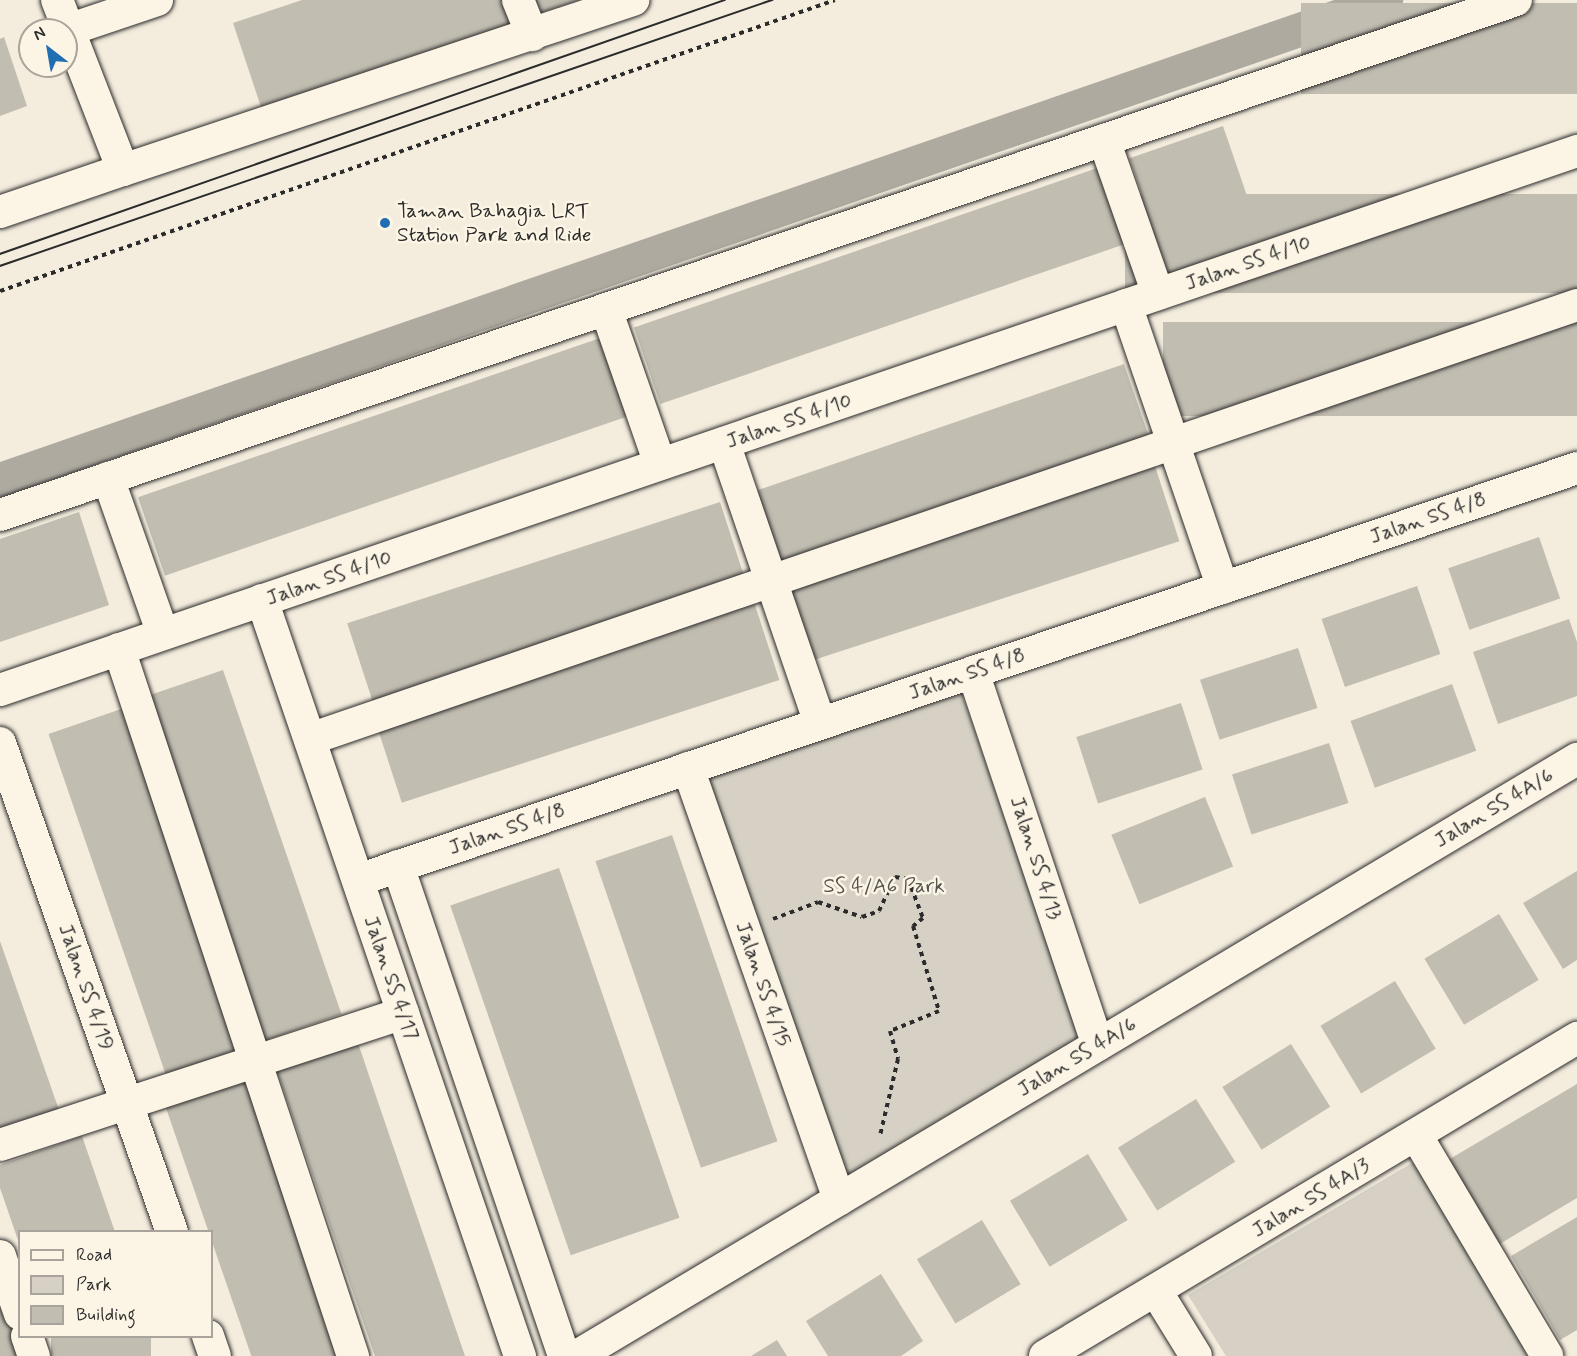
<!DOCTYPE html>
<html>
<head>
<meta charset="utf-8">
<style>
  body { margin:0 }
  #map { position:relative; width:1577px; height:1356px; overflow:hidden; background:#f4edde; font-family:Mynerve,sans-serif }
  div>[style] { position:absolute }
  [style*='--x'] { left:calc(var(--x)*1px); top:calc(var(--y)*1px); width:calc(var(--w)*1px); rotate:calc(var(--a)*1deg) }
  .green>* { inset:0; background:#d6d1c4 }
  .canal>* { height:34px; margin:-17px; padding:0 17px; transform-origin:17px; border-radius:17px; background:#afaaa0 }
  .building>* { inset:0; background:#c2bdb1; transform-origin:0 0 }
  .path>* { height:4px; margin-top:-2px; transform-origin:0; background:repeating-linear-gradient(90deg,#2b2b2b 0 4.5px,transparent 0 9px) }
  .roads { filter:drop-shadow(0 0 2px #2b2b2b) drop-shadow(0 0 2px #2b2b2b) }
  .minor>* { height:32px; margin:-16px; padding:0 16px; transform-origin:16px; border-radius:16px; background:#fcf5e5 }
  .tram>* { height:1.5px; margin:-0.75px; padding:0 0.75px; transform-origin:0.75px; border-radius:0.75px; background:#2b2b2b }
  .dots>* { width:16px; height:16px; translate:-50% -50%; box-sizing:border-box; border:3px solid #fcf5e5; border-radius:50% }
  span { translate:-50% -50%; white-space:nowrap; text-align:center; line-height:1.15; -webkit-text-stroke:5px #fcf5e5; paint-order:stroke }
  .poi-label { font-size:21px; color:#2b2b2b }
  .left { translate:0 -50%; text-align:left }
  .street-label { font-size:21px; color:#2b2b2b }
  .park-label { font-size:21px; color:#565451 }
  .legend { position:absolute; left:18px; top:1230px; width:195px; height:108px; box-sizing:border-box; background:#fcf5e5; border:2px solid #a8a49b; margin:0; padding:8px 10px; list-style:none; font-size:18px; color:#2b2b2b }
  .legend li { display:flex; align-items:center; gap:12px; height:30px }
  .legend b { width:30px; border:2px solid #a8a49b }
  .north { position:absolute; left:18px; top:18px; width:60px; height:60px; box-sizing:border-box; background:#fcf5e5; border:2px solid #a8a49b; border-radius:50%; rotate:329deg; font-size:16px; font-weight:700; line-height:24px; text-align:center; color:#2b2b2b }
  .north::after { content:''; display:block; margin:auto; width:21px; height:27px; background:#1f6fb2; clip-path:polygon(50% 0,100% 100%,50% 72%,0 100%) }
</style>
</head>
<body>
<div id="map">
  <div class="green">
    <div style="clip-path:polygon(959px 685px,1080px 1038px,845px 1181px,701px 779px)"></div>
    <div style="clip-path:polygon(1422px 1157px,1541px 1356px,1226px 1356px,1188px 1295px)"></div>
  </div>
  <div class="canal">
    <div style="--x:0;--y:480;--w:1467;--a:-19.1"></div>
  </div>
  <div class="building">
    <div style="clip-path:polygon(302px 0,509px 0,517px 23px,261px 107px,233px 23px)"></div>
    <div style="clip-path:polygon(535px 0,580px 0,540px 13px)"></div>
    <div style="left:1577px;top:3px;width:91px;height:276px;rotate:90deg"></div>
    <div style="clip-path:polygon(4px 37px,27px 106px,0 116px,0 39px)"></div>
    <div style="left:1223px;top:126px;width:80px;height:99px;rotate:71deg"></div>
    <div style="left:1103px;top:166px;width:81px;height:496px;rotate:71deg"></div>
    <div style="left:1577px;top:194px;width:99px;height:452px;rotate:90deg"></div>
    <div style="left:1577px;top:322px;width:94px;height:414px;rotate:90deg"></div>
    <div style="left:606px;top:336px;width:83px;height:495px;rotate:71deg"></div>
    <div style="left:1124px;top:364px;width:78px;height:397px;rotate:71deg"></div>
    <div style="left:1155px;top:466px;width:79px;height:391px;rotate:72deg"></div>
    <div style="left:720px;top:502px;width:83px;height:392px;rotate:72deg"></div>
    <div style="clip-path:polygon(79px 512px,109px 605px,0 642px,0 539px)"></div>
    <div style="left:1539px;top:537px;width:65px;height:96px;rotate:71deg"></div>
    <div style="left:1417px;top:586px;width:72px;height:101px;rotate:71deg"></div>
    <div style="left:754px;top:602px;width:82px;height:397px;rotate:72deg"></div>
    <div style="clip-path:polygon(1569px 619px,1577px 642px,1577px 696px,1498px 724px,1473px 652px)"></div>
    <div style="left:1298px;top:648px;width:63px;height:103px;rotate:72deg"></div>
    <div style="left:223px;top:670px;width:364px;height:84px;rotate:71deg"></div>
    <div style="left:1452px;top:684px;width:71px;height:108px;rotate:70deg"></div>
    <div style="left:1181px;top:703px;width:70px;height:110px;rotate:72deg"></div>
    <div style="left:127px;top:707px;width:360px;height:83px;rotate:71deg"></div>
    <div style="left:1329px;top:743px;width:63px;height:102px;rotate:72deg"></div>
    <div style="left:1205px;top:797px;width:75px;height:101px;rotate:68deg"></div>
    <div style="left:672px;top:835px;width:324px;height:81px;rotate:71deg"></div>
    <div style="left:559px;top:868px;width:370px;height:115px;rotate:71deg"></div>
    <div style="clip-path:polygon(1577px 871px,1577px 960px,1563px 969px,1523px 903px)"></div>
    <div style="left:1499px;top:914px;width:77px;height:87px;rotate:59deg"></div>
    <div style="clip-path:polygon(0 941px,59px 1110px,0 1130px)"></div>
    <div style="left:1395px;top:981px;width:79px;height:87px;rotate:59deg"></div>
    <div style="clip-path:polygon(357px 1040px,378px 1102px,465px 1356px,375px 1356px,329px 1223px,276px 1068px)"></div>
    <div style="left:1291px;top:1044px;width:74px;height:81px;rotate:58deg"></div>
    <div style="left:254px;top:1075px;width:297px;height:94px;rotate:71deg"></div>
    <div style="clip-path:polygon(1577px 1084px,1577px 1198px,1498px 1245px,1448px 1160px)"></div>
    <div style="left:1196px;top:1099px;width:74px;height:92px;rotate:58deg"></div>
    <div style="clip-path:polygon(82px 1136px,115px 1232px,20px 1232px,19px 1243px,0 1188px,0 1165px)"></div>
    <div style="left:1088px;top:1154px;width:77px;height:91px;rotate:59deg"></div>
    <div style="clip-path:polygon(1577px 1217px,1577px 1330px,1560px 1340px,1511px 1256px)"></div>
    <div style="left:982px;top:1220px;width:75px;height:76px;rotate:59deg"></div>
    <div style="clip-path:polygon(881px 1274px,923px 1341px,901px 1356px,828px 1356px,806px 1321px)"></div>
    <div style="clip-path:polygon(0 1282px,26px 1356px,0 1356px)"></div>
    <div style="left:51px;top:1336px;width:100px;height:21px"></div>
    <div style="clip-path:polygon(777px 1340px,787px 1356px,751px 1356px)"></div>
  </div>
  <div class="path">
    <div style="--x:0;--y:291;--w:884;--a:-19.21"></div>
    <div style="--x:773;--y:919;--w:48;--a:-20.7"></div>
    <div style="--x:818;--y:902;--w:46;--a:18.8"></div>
    <div style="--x:862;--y:917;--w:18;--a:-19"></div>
    <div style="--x:879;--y:911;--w:38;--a:-65"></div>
    <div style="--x:895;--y:877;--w:13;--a:9"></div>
    <div style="--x:908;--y:879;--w:42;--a:69"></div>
    <div style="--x:923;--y:918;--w:13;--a:141"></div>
    <div style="--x:913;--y:926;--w:89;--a:73"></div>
    <div style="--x:939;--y:1011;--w:53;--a:157.8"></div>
    <div style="--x:890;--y:1031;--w:29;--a:74"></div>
    <div style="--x:898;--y:1059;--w:79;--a:103.2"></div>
  </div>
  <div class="roads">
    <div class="minor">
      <div style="--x:518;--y:0;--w:38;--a:68"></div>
      <div style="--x:68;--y:30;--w:94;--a:-18.6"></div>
      <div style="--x:1104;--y:140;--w:163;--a:70.7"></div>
      <div style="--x:123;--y:170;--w:538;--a:-18.43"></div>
      <div style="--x:0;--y:212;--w:130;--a:-18.9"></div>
      <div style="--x:123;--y:170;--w:182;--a:-111.2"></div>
      <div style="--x:1126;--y:305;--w:299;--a:71.1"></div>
      <div style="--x:606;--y:309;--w:164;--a:70.8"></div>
      <div style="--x:724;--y:443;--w:296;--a:71.1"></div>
      <div style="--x:108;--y:478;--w:165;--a:70.6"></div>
      <div style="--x:0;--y:515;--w:1601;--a:-18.76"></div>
      <div style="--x:262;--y:600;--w:799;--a:71.16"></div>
      <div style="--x:119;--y:649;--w:745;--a:71.69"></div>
      <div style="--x:973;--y:672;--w:393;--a:71.5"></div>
      <div style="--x:0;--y:690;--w:1667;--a:-18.87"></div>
      <div style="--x:310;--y:739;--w:1339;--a:-18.91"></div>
      <div style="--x:0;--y:743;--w:518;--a:70.62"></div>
      <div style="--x:688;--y:768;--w:457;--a:70.7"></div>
      <div style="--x:398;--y:866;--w:517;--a:71.28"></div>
      <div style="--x:358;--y:880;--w:1287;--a:-18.67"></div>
      <div style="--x:1416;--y:1135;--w:257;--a:59.3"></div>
      <div style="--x:0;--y:1145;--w:424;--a:-18.1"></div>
      <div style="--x:0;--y:1256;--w:61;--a:71"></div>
      <div style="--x:1156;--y:1291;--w:76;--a:58.4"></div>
      <div style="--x:27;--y:1336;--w:21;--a:71"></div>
      <div style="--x:208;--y:1336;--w:21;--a:71"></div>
      <div style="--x:577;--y:1356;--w:1165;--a:-30.84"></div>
      <div style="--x:1045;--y:1356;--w:620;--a:-30.87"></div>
    </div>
  </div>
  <div class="tram">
    <div style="--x:0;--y:254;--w:768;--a:-19.31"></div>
    <div style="--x:0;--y:266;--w:817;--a:-19.01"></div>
  </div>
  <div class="dots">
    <div style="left:385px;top:223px;background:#1f6fb2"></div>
  </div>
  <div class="poi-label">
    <span class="left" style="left:397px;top:223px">Taman Bahagia LRT<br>Station Park and Ride</span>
  </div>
  <div class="street-label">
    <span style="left:1248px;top:263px;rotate:-19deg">Jalan SS 4/10</span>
    <span style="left:789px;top:421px;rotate:-19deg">Jalan SS 4/10</span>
    <span style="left:1428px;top:518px;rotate:-19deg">Jalan SS 4/8</span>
    <span style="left:329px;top:578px;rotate:-19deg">Jalan SS 4/10</span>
    <span style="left:967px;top:674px;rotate:-19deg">Jalan SS 4/8</span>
    <span style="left:1494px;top:808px;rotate:-31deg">Jalan SS 4A/6</span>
    <span style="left:507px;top:829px;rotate:-19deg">Jalan SS 4/8</span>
    <span style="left:1036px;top:858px;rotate:72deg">Jalan SS 4/13</span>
    <span style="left:391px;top:978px;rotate:71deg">Jalan SS 4/17</span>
    <span style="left:763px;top:984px;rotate:71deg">Jalan SS 4/15</span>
    <span style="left:86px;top:987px;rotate:71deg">Jalan SS 4/19</span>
    <span style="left:1077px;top:1057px;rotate:-31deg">Jalan SS 4A/6</span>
    <span style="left:1311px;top:1198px;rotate:-31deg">Jalan SS 4A/3</span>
  </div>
  <div class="park-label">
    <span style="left:884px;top:886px">SS 4/A6 Park</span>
  </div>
  <ul class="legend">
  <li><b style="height:8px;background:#fcf5e5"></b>Road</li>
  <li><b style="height:16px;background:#d6d1c4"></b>Park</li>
  <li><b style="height:16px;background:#c2bdb1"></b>Building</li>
  </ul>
  <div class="north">N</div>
</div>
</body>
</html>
